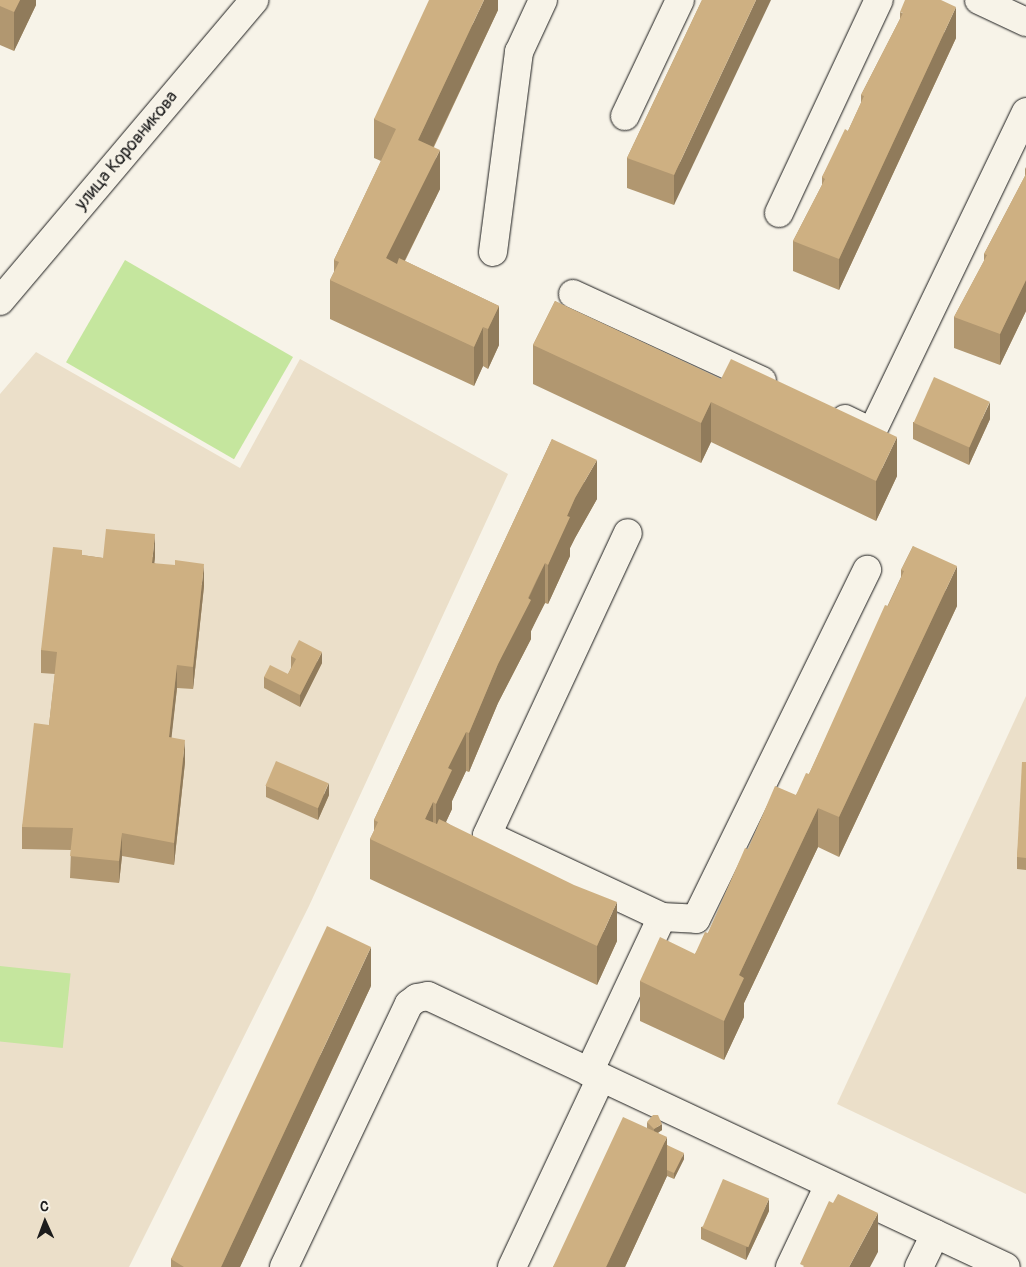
<!DOCTYPE html>
<html>
<head>
<meta charset="utf-8">
<style>
  body { margin:0 }
  #map { position:relative; width:1026px; height:1267px; overflow:hidden; background:#f7f3e8; font-family:Pangolin,sans-serif }
  div>[style] { position:absolute }
  [style*='--x'] { left:calc(var(--x)*1px); top:calc(var(--y)*1px); width:calc(var(--w)*1px); rotate:calc(var(--a)*1deg) }
  .built>* { inset:0; background:#ebdfc9 }
  .green>* { inset:0; background:#c5e69e; transform-origin:0 0 }
  .roads { filter:drop-shadow(0 0 1px #1c1c1c) drop-shadow(0 0 1px #1c1c1c) }
  .minor>* { height:28px; margin:-14px; padding:0 14px; transform-origin:14px; border-radius:14px; background:#f7f3e8 }
  .wall>* { inset:0; background:#b19770 }
  .shaded-wall>* { inset:0; background:#907b5b }
  .building>* { inset:0; background:#ceb082; transform-origin:0 0 }
  span { translate:-50% -50%; white-space:nowrap; text-align:center; line-height:1.15; -webkit-text-stroke:4px #f7f3e8; paint-order:stroke }
  .street-label { font-size:18px; color:#1c1c1c }
  .north { position:absolute; left:20px; top:1197px; width:50px; height:50px; -webkit-text-stroke:4px #f7f3e8; paint-order:stroke; rotate:358deg; font-size:14px; font-weight:700; line-height:20px; text-align:center; color:#1c1c1c }
  .north::after { content:''; display:block; margin:auto; width:18px; height:22px; background:#1c1c1c; clip-path:polygon(50% 0,100% 100%,50% 72%,0 100%) }
</style>
</head>
<body>
<div id="map">
  <div class="built">
    <div style="clip-path:polygon(36px 352px,240px 468px,300px 359px,508px 474px,309px 906px,129px 1267px,0 1267px,0 394px)"></div>
    <div style="clip-path:polygon(1026px 696px,1026px 1194px,837px 1104px)"></div>
  </div>
  <div class="green">
    <div style="left:125px;top:260px;width:194px;height:118px;rotate:30deg"></div>
    <div style="left:0;top:966px;width:71px;height:75px;rotate:6deg"></div>
  </div>
  <div class="roads">
    <div class="minor">
      <div style="--x:979;--y:0;--w:52;--a:25.1"></div>
      <div style="--x:625;--y:116;--w:128;--a:-64.6"></div>
      <div style="--x:779;--y:213;--w:235;--a:-64.9"></div>
      <div style="--x:493;--y:252;--w:202;--a:-82.6"></div>
      <div style="--x:519;--y:52;--w:57;--a:-65.2"></div>
      <div style="--x:573;--y:294;--w:208;--a:24.7"></div>
      <div style="--x:0;--y:301;--w:394;--a:-49.8"></div>
      <div style="--x:845;--y:419;--w:30;--a:26"></div>
      <div style="--x:872;--y:432;--w:355;--a:-64.3"></div>
      <div style="--x:662;--y:917;--w:34;--a:3"></div>
      <div style="--x:696;--y:919;--w:389;--a:-63.9"></div>
      <div style="--x:589;--y:1072;--w:171;--a:-64.8"></div>
      <div style="--x:662;--y:917;--w:193;--a:-154.9"></div>
      <div style="--x:487;--y:835;--w:333;--a:-65"></div>
      <div style="--x:284;--y:1267;--w:291;--a:-64.6"></div>
      <div style="--x:409;--y:1004;--w:10;--a:-37"></div>
      <div style="--x:417;--y:998;--w:11;--a:-10"></div>
      <div style="--x:428;--y:996;--w:638;--a:25.12"></div>
      <div style="--x:512;--y:1267;--w:209;--a:-64.8"></div>
      <div style="--x:790;--y:1267;--w:91;--a:-64.6"></div>
      <div style="--x:919;--y:1267;--w:37;--a:-64"></div>
    </div>
  </div>
  <div class="wall">
    <div style="clip-path:polygon(0 0,36px 0,36px 5px,14px 51px,0 45px)"></div>
    <div style="clip-path:polygon(498px 0,498px 10px,434px 147px,440px 189px,405px 261px,499px 306px,499px 345px,488px 369px,483px 366px,474px 386px,330px 319px,330px 280px,334px 272px,334px 260px,381px 161px,374px 158px,374px 119px)"></div>
    <div style="clip-path:polygon(702px 0,674px 205px,627px 188px,627px 158px)"></div>
    <div style="clip-path:polygon(900px 12px,956px 38px,839px 290px,793px 271px,793px 241px,822px 185px,822px 177px,848px 131px,861px 103px,861px 95px,900px 19px)"></div>
    <div style="clip-path:polygon(1026px 167px,1026px 311px,1000px 365px,954px 348px,954px 317px,984px 261px,984px 254px,1025px 176px,1025px 169px)"></div>
    <div style="clip-path:polygon(555px 301px,897px 476px,876px 521px,711px 442px,701px 463px,533px 384px,533px 345px)"></div>
    <div style="clip-path:polygon(990px 419px,969px 465px,913px 439px,913px 422px)"></div>
    <div style="clip-path:polygon(552px 439px,597px 499px,575px 538px,570px 548px,570px 556px,548px 604px,545px 603px,536px 620px,531px 631px,531px 639px,498px 703px,469px 772px,466px 771px,452px 801px,452px 809px,446px 822px,617px 941px,597px 985px,370px 879px,370px 839px,374px 831px,374px 820px)"></div>
    <div style="clip-path:polygon(913px 546px,957px 606px,839px 857px,818px 847px,744px 1003px,744px 1017px,724px 1060px,640px 1021px,640px 981px,695px 954px,708px 933px,748px 849px,796px 795px,809px 774px,901px 577px,901px 570px)"></div>
    <div style="clip-path:polygon(82px 555px,103px 558px,155px 557px,154px 563px,204px 586px,193px 689px,177px 688px,171px 738px,185px 762px,174px 865px,122px 856px,119px 883px,70px 878px,71px 850px,22px 849px,22px 827px,49px 725px,55px 674px,41px 673px,41px 650px)"></div>
    <div style="clip-path:polygon(291px 656px,322px 663px,300px 707px,264px 688px,264px 677px,288px 674px,291px 668px)"></div>
    <div style="clip-path:polygon(1026px 762px,1026px 870px,1017px 869px,1017px 857px)"></div>
    <div style="clip-path:polygon(266px 786px,329px 795px,318px 820px,266px 797px)"></div>
    <div style="clip-path:polygon(371px 986px,240px 1267px,171px 1267px,171px 1259px)"></div>
    <div style="clip-path:polygon(647px 1122px,662px 1130px,658px 1133px,667px 1145px,684px 1159px,674px 1179px,667px 1176px,625px 1267px,553px 1267px,647px 1128px)"></div>
    <div style="clip-path:polygon(769px 1211px,746px 1260px,701px 1239px,701px 1227px)"></div>
  </div>
  <div class="shaded-wall">
    <div style="clip-path:polygon(20px 0,36px 0,36px 5px,14px 51px,14px 12px)"></div>
    <div style="clip-path:polygon(484px 0,498px 0,498px 10px,418px 179px,418px 140px)"></div>
    <div style="clip-path:polygon(756px 0,771px 0,674px 205px,674px 175px)"></div>
    <div style="clip-path:polygon(956px 7px,956px 38px,839px 290px,839px 259px)"></div>
    <div style="clip-path:polygon(440px 150px,440px 189px,386px 298px,386px 258px)"></div>
    <div style="clip-path:polygon(1026px 280px,1026px 311px,1000px 365px,1000px 334px)"></div>
    <div style="clip-path:polygon(499px 306px,499px 345px,488px 369px,488px 329px)"></div>
    <div style="clip-path:polygon(483px 327px,483px 366px,474px 386px,474px 347px)"></div>
    <div style="clip-path:polygon(711px 402px,711px 442px,701px 463px,701px 423px)"></div>
    <div style="clip-path:polygon(990px 402px,990px 419px,969px 465px,969px 447px)"></div>
    <div style="clip-path:polygon(897px 437px,897px 476px,876px 521px,876px 481px)"></div>
    <div style="clip-path:polygon(597px 460px,597px 499px,575px 538px,570px 548px,570px 556px,548px 604px,548px 565px,567px 516px,575px 498px)"></div>
    <div style="clip-path:polygon(155px 534px,155px 557px,152px 585px,152px 563px)"></div>
    <div style="clip-path:polygon(545px 563px,545px 603px,531px 631px,531px 639px,498px 703px,469px 772px,469px 733px,498px 664px)"></div>
    <div style="clip-path:polygon(204px 564px,204px 586px,193px 689px,193px 667px)"></div>
    <div style="clip-path:polygon(957px 566px,957px 606px,839px 857px,839px 817px)"></div>
    <div style="clip-path:polygon(322px 652px,322px 663px,300px 707px,300px 695px)"></div>
    <div style="clip-path:polygon(177px 665px,177px 688px,169px 760px,169px 737px)"></div>
    <div style="clip-path:polygon(466px 732px,466px 771px,452px 801px,452px 809px,436px 843px,436px 804px,448px 768px)"></div>
    <div style="clip-path:polygon(185px 740px,185px 762px,174px 865px,174px 843px)"></div>
    <div style="clip-path:polygon(329px 783px,329px 795px,318px 820px,318px 808px)"></div>
    <div style="clip-path:polygon(433px 802px,433px 842px,425px 819px)"></div>
    <div style="clip-path:polygon(818px 808px,818px 847px,744px 1003px,744px 1017px,724px 1060px,724px 1021px,739px 975px)"></div>
    <div style="clip-path:polygon(122px 833px,122px 856px,119px 883px,119px 861px)"></div>
    <div style="clip-path:polygon(617px 902px,617px 941px,597px 985px,597px 946px)"></div>
    <div style="clip-path:polygon(371px 947px,371px 986px,240px 1267px,221px 1267px)"></div>
    <div style="clip-path:polygon(662px 1124px,662px 1130px,654px 1135px,654px 1129px)"></div>
    <div style="clip-path:polygon(667px 1137px,667px 1176px,625px 1267px,606px 1267px)"></div>
    <div style="clip-path:polygon(684px 1153px,684px 1159px,674px 1179px,674px 1173px)"></div>
    <div style="clip-path:polygon(769px 1199px,769px 1211px,746px 1260px,746px 1248px)"></div>
    <div style="clip-path:polygon(878px 1213px,878px 1252px,870px 1267px,849px 1267px)"></div>
  </div>
  <div class="building">
    <div style="clip-path:polygon(0 0,20px 0,14px 12px,0 6px)"></div>
    <div style="clip-path:polygon(429px 0,484px 0,418px 140px,440px 150px,386px 258px,397px 264px,399px 258px,499px 306px,488px 329px,483px 327px,474px 347px,330px 280px,339px 262px,334px 260px,396px 129px,374px 119px)"></div>
    <div style="clip-path:polygon(702px 0,756px 0,674px 175px,627px 158px)"></div>
    <div style="clip-path:polygon(905px 0,941px 0,956px 7px,839px 259px,793px 241px,825px 179px,822px 177px,845px 129px,848px 131px,864px 96px,861px 95px,903px 13px,900px 12px)"></div>
    <div style="clip-path:polygon(1026px 174px,1026px 280px,1000px 334px,954px 317px,987px 255px,984px 254px)"></div>
    <div style="clip-path:polygon(555px 301px,721px 379px,731px 359px,897px 437px,876px 481px,711px 402px,701px 423px,533px 345px)"></div>
    <div style="left:934px;top:377px;width:61px;height:50px;rotate:24deg"></div>
    <div style="clip-path:polygon(552px 439px,597px 460px,575px 498px,567px 516px,570px 517px,548px 565px,545px 563px,536px 581px,528px 598px,531px 600px,498px 664px,469px 733px,466px 732px,448px 768px,452px 770px,436px 804px,433px 802px,425px 819px,437px 824px,439px 819px,574px 885px,617px 902px,597px 946px,370px 839px,378px 822px,374px 820px)"></div>
    <div style="clip-path:polygon(106px 529px,155px 534px,152px 563px,175px 565px,175px 560px,204px 564px,193px 667px,177px 665px,169px 737px,185px 740px,174px 843px,122px 833px,119px 861px,70px 856px,73px 828px,22px 827px,34px 723px,49px 725px,57px 652px,41px 650px,53px 547px,82px 550px,82px 555px,103px 558px)"></div>
    <div style="clip-path:polygon(913px 546px,957px 566px,839px 817px,818px 808px,739px 975px,744px 978px,724px 1021px,640px 981px,660px 937px,695px 954px,705px 932px,708px 933px,745px 848px,748px 849px,775px 786px,796px 795px,806px 773px,809px 774px,885px 605px,888px 606px,904px 571px,901px 570px)"></div>
    <div style="clip-path:polygon(299px 640px,322px 652px,300px 695px,264px 677px,270px 665px,288px 674px,296px 659px,291px 656px)"></div>
    <div style="left:276px;top:761px;width:57px;height:27px;rotate:23deg"></div>
    <div style="clip-path:polygon(1022px 762px,1026px 762px,1026px 858px,1017px 857px)"></div>
    <div style="clip-path:polygon(327px 926px,371px 947px,221px 1267px,184px 1267px,171px 1259px)"></div>
    <div style="clip-path:polygon(653px 1115px,658px 1115px,662px 1124px,654px 1129px,647px 1122px)"></div>
    <div style="clip-path:polygon(623px 1117px,667px 1137px,606px 1267px,553px 1267px)"></div>
    <div style="clip-path:polygon(667px 1145px,684px 1153px,674px 1173px,667px 1170px)"></div>
    <div style="left:723px;top:1179px;width:50px;height:53px;rotate:23deg"></div>
    <div style="clip-path:polygon(838px 1194px,878px 1213px,849px 1267px,803px 1267px,804px 1266px,800px 1264px,829px 1201px,833px 1203px)"></div>
  </div>
  <div class="street-label">
    <span style="left:127px;top:151px;rotate:-50deg">улица Коровникова</span>
  </div>
  <div class="north">С</div>
</div>
</body>
</html>
